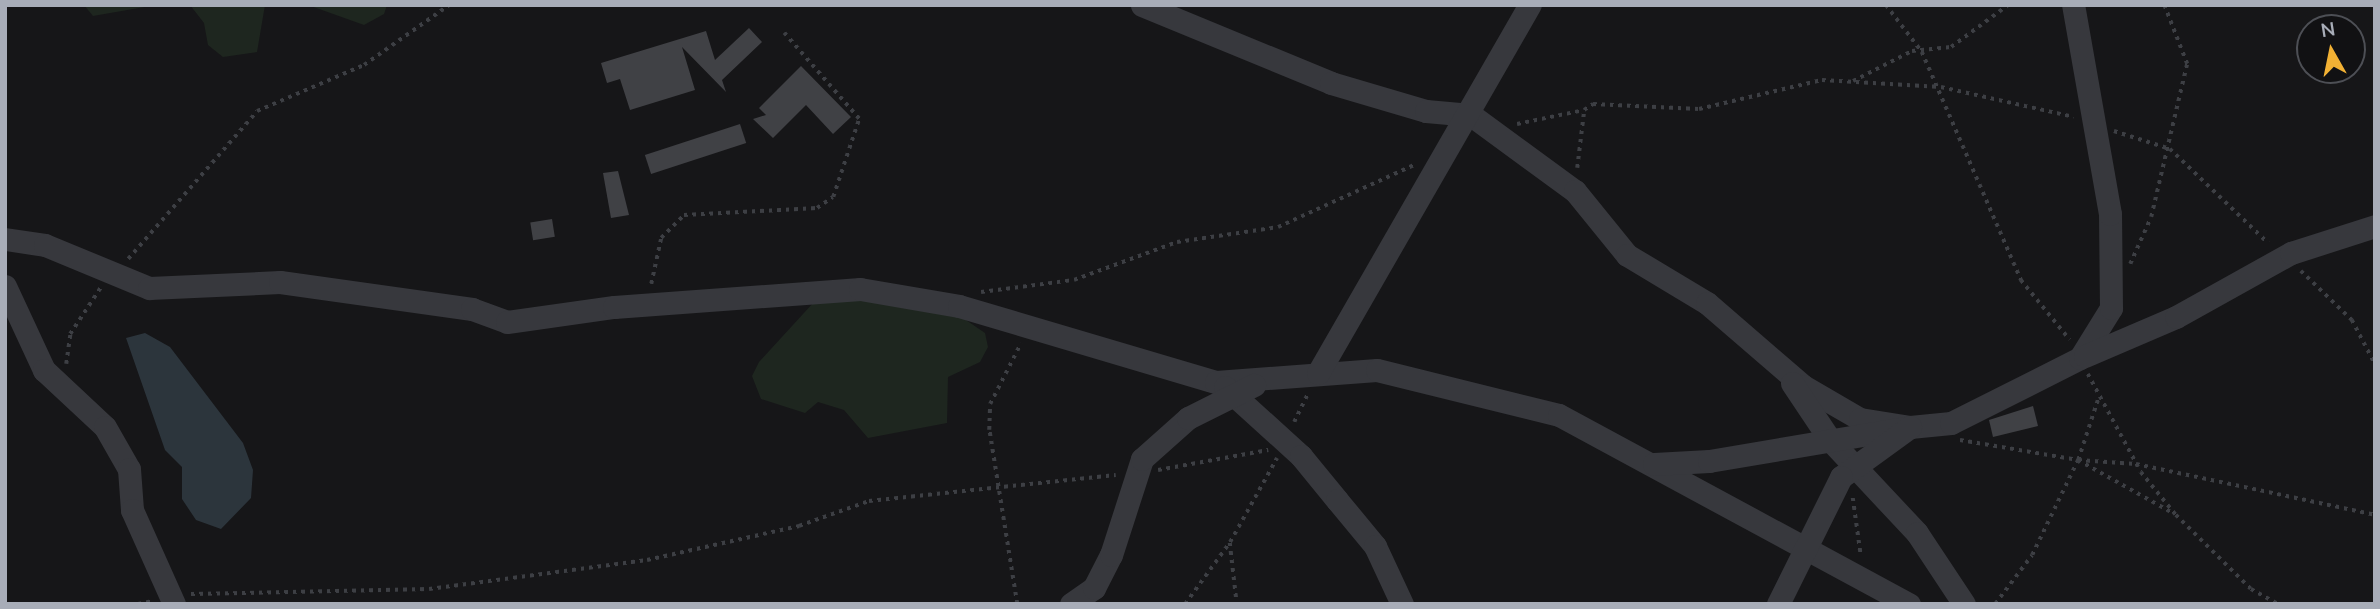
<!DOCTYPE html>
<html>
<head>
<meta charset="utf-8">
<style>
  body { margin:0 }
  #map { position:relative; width:2380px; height:609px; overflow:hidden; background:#161618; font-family:"Nunito Sans",sans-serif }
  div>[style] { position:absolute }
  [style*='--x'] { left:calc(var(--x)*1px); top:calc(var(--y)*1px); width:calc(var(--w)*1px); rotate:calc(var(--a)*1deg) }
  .green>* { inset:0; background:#1e261f }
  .water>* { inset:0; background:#2c353c }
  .building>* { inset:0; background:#404145; transform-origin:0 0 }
  .path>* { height:3.5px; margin-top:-1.75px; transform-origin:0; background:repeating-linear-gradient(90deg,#3d3f44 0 3.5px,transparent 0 8.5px) }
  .minor>* { height:23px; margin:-11.5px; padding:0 11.5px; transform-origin:11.5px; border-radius:11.5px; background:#37383d }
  span { translate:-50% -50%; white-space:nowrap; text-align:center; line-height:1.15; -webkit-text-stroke:5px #111113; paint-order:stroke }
  .frame { position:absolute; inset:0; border:7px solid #a8adb8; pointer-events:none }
  .north { position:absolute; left:2296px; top:14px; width:70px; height:70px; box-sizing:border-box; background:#111113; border:2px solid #4d4f55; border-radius:50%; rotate:351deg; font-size:19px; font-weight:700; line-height:28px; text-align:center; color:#a8adb8 }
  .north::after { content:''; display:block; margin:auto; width:24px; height:32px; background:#f2b134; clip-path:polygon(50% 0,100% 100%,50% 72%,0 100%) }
</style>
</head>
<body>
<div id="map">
  <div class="green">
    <div style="clip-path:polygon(84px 5px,156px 5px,93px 16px)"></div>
    <div style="clip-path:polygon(190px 5px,265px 5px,257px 52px,223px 57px,208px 45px,204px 23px)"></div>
    <div style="clip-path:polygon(308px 5px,387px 5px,384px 14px,364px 25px)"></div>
    <div style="clip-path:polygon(850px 295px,960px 316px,985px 333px,988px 347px,980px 362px,948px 377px,947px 423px,868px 438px,844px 410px,818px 402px,805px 413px,761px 399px,752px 376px,759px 362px,814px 302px)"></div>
  </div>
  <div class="water">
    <div style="clip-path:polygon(145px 333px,170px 347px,243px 443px,253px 470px,251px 498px,221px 529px,196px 520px,182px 499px,182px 467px,165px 450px,126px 338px)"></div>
  </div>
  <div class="building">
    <div style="clip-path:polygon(749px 28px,762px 42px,722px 80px,726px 92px,682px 47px,695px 90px,630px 110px,620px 79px,607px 83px,601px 63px,706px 31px,715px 60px)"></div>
    <div style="clip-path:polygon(801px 66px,851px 117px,833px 134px,806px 105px,773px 138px,753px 119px,766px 115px,759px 108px)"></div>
    <div style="left:740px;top:124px;width:20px;height:100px;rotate:72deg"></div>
    <div style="clip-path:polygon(618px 171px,629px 215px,611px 218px,603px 173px)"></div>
    <div style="left:552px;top:219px;width:18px;height:22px;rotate:81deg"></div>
    <div style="clip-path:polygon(2033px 406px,2038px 426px,1993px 437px,1989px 420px)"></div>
  </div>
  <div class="path">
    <div style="--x:1886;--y:5;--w:59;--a:52.5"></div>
    <div style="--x:1922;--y:52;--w:249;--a:66.5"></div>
    <div style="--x:2021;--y:280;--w:77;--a:50.8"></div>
    <div style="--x:1853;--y:81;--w:66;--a:-27"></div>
    <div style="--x:1912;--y:51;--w:39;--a:-6"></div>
    <div style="--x:1951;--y:47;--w:71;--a:-36.4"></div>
    <div style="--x:1517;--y:124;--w:68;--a:-11.8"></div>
    <div style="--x:2114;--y:131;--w:59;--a:17.8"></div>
    <div style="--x:2170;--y:149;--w:136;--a:43.8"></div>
    <div style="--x:1577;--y:168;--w:58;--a:-83.1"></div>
    <div style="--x:1584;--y:110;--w:11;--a:-34"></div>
    <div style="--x:1593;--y:104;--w:106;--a:2.7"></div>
    <div style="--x:1699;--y:109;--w:126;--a:-13.3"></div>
    <div style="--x:1822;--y:80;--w:119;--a:3.4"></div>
    <div style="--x:1941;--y:87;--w:136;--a:12.7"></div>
    <div style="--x:128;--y:259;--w:196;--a:-48.9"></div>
    <div style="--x:257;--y:111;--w:116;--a:-23.3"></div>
    <div style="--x:364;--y:65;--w:104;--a:-35.2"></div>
    <div style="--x:2130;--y:264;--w:51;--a:-65.9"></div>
    <div style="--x:2151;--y:217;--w:157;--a:-76.8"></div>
    <div style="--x:2187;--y:64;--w:63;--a:-111.3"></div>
    <div style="--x:2301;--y:271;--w:71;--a:43.9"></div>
    <div style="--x:2352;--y:320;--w:50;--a:62.4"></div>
    <div style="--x:651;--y:284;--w:47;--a:-77.7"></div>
    <div style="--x:661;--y:238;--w:33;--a:-45"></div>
    <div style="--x:684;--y:215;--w:133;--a:-3"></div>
    <div style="--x:817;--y:208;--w:19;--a:-35"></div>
    <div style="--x:833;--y:197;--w:82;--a:-71.6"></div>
    <div style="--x:859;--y:119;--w:114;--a:-131.1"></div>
    <div style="--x:981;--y:292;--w:94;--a:-7.4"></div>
    <div style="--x:1074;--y:280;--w:110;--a:-20.3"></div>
    <div style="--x:1177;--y:242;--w:102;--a:-8.4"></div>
    <div style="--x:1278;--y:227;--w:152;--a:-24.5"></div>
    <div style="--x:66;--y:364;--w:30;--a:-82"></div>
    <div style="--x:70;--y:334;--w:56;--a:-56.6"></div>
    <div style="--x:2088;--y:374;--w:111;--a:61.6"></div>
    <div style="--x:2141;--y:472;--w:55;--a:50.9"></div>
    <div style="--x:2176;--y:515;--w:105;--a:44.6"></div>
    <div style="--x:2251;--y:589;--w:31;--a:29"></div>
    <div style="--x:1294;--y:422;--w:30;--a:-64"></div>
    <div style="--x:1960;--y:440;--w:120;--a:9.6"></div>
    <div style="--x:2078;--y:460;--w:107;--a:29.2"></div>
    <div style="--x:2078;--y:460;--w:58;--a:3.9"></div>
    <div style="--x:2136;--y:464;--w:244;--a:12"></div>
    <div style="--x:1158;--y:470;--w:112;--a:-10.3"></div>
    <div style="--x:1853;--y:498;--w:59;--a:82.1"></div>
    <div style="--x:1230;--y:543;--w:61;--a:83.5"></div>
    <div style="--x:191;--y:594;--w:238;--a:-1.2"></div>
    <div style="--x:429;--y:589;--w:220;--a:-7.6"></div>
    <div style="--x:647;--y:560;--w:156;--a:-12.6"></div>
    <div style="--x:799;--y:526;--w:74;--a:-19.7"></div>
    <div style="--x:869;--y:501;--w:248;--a:-6"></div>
    <div style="--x:138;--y:604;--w:14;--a:-12"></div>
    <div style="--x:1017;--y:604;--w:176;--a:-99.1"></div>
    <div style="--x:989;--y:430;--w:26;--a:-88"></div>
    <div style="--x:990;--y:404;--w:68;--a:-63.1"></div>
    <div style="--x:1185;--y:604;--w:77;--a:-54"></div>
    <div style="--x:1230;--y:542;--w:96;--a:-60.8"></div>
    <div style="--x:1995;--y:604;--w:61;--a:-52.9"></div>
    <div style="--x:2032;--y:555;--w:106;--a:-64.2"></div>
    <div style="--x:2078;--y:460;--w:67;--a:-71.8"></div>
  </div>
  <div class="minor">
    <div style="--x:1142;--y:5;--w:204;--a:22.4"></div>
    <div style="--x:1331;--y:83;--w:99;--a:16.4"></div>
    <div style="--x:1426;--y:111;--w:45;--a:5.1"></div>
    <div style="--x:1471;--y:115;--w:129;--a:36.2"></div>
    <div style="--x:1575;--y:191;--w:82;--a:50.9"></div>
    <div style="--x:1627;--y:255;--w:93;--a:31"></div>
    <div style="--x:1707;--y:303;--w:127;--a:40.8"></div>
    <div style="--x:1803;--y:386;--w:66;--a:30.1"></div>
    <div style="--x:1860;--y:419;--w:51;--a:9.1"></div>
    <div style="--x:1910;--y:427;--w:41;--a:-5.6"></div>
    <div style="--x:1951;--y:423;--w:144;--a:-26.7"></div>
    <div style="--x:2080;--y:358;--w:59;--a:-58.2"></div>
    <div style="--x:2111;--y:308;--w:94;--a:-90.6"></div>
    <div style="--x:2110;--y:214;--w:212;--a:-100"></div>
    <div style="--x:5;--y:239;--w:40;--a:8.5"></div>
    <div style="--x:45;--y:245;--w:113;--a:22.5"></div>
    <div style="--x:149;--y:288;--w:131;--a:-2.6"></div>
    <div style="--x:280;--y:282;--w:194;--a:8"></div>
    <div style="--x:472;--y:309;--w:37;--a:20"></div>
    <div style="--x:507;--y:322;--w:108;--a:-8"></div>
    <div style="--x:614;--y:307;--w:247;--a:-4.2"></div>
    <div style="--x:860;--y:289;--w:100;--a:9.7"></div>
    <div style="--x:959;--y:306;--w:268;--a:16.5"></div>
    <div style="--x:1216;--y:382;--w:161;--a:-4.3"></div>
    <div style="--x:1377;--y:370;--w:187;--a:13.9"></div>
    <div style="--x:1559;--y:415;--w:398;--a:28.4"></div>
    <div style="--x:5;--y:286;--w:93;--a:65.1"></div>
    <div style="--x:44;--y:370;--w:83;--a:43.1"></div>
    <div style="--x:105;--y:427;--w:48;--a:60.3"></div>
    <div style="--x:129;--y:469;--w:41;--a:85.8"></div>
    <div style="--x:132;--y:510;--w:103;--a:65.9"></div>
    <div style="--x:2085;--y:356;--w:99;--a:-23.2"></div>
    <div style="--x:2176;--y:317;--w:132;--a:-29.1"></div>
    <div style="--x:2291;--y:253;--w:88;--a:-17.8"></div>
    <div style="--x:1318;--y:373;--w:425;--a:-60.1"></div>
    <div style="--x:1792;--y:383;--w:69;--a:56.3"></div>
    <div style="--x:1830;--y:440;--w:127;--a:46.9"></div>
    <div style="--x:1917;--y:533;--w:85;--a:56.5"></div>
    <div style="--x:1225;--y:387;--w:103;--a:42.2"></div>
    <div style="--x:1301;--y:456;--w:57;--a:50.7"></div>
    <div style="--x:1337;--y:500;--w:60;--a:50.4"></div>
    <div style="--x:1375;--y:546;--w:64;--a:65"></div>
    <div style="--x:1654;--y:464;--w:55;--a:-3.1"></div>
    <div style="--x:1709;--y:461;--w:204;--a:-9.6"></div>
    <div style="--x:1910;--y:427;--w:85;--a:144.1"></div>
    <div style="--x:1841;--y:477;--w:142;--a:116.4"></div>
    <div style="--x:1071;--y:604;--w:28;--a:-35"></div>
    <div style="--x:1094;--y:588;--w:37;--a:-63"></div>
    <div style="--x:1111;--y:555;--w:101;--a:-72.1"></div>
    <div style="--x:1142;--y:459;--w:62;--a:-41.7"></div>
    <div style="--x:1188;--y:418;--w:74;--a:-26.6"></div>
  </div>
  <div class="frame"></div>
  <div class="north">N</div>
</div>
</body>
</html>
